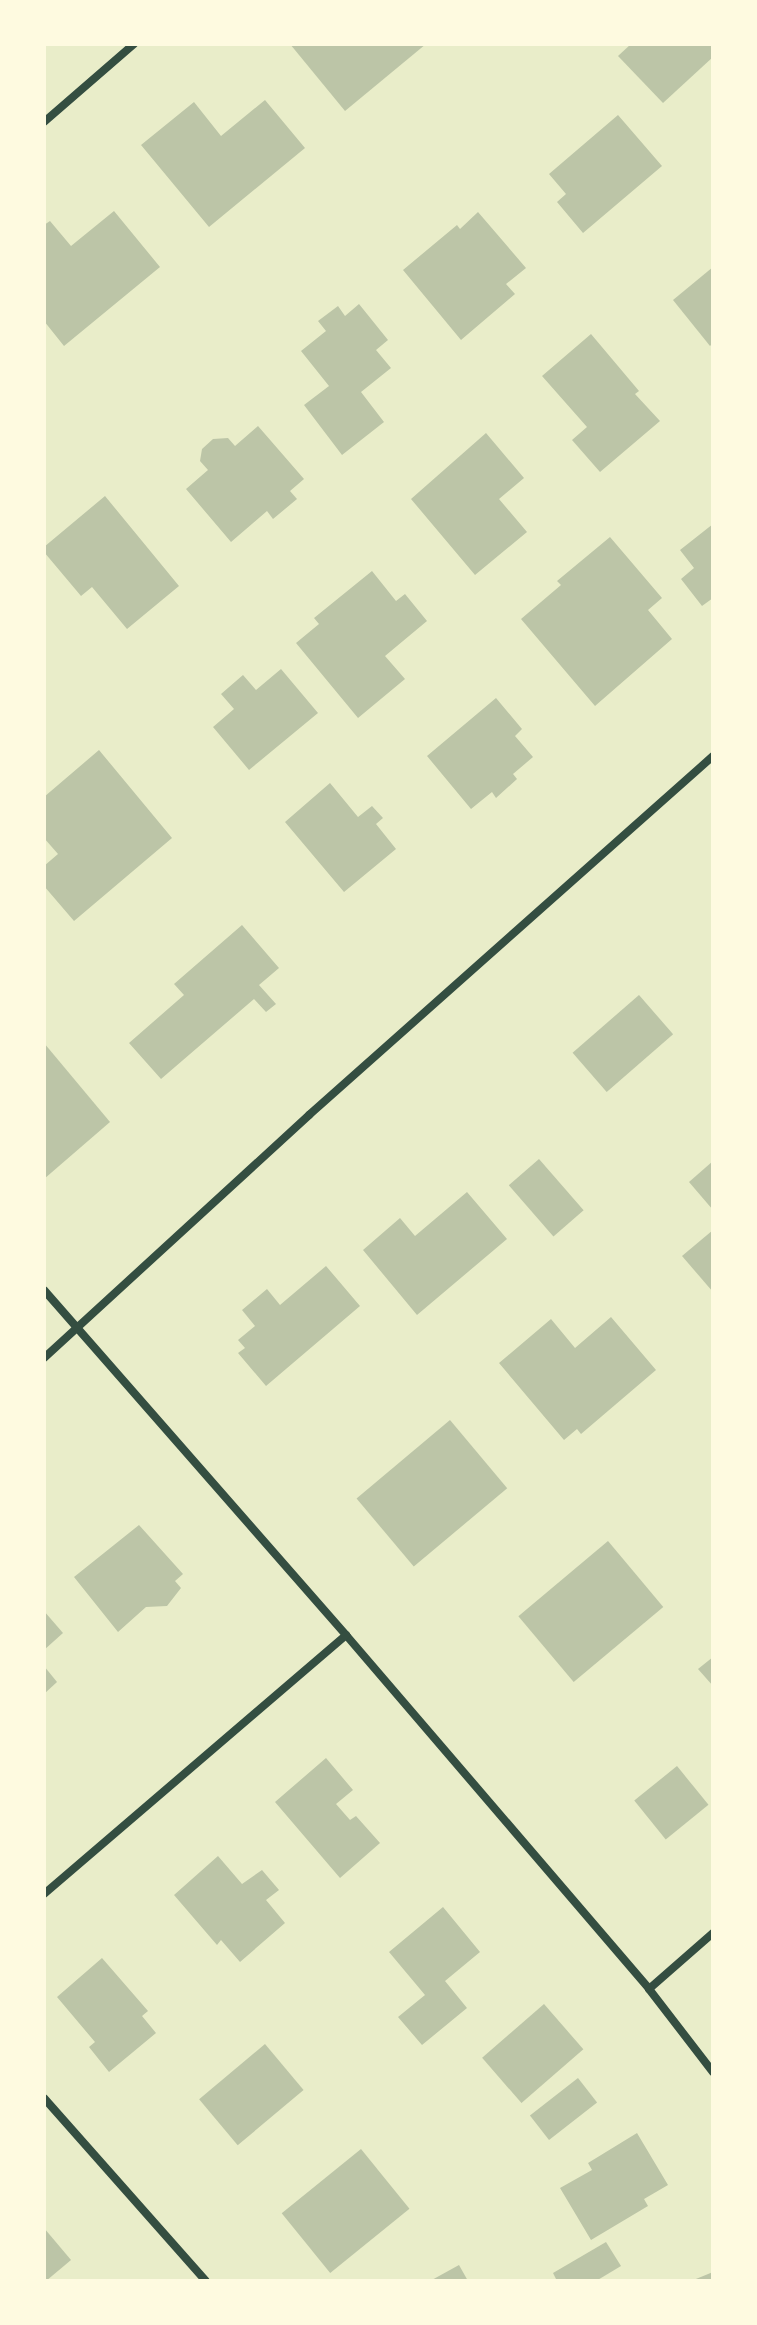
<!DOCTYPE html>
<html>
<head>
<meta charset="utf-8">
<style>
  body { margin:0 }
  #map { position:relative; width:757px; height:2325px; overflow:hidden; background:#e9edc9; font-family:Arial,sans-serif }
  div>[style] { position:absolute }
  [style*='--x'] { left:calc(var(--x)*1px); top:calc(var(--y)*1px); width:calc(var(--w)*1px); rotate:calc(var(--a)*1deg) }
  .building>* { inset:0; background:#bcc5a7; transform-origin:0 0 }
  .minor>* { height:8px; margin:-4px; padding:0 4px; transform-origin:4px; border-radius:4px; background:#344e41 }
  span { translate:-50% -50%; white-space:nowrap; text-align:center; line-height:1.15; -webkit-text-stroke:6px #fefae0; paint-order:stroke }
  .frame { position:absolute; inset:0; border:46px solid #fefae0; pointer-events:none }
</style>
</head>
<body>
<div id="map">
  <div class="building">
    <div style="clip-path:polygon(290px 44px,426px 44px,345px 111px)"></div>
    <div style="clip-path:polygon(631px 44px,713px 44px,713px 57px,663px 103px,618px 56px)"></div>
    <div style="clip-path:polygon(265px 100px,305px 148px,209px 227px,141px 145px,194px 102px,221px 136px)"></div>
    <div style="clip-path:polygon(618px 115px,662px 166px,583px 233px,557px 202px,566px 194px,549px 174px)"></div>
    <div style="clip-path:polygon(114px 211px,160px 267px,64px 346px,44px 321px,44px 225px,50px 221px,71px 246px)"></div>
    <div style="clip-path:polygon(478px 212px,526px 268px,506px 284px,515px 294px,461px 340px,403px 270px,457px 225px,460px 229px)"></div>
    <div style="clip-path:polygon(713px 267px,713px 343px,710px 346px,673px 300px)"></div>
    <div style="clip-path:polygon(359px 304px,388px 340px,376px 350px,391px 368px,361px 392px,384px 422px,342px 455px,304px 405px,329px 386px,301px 351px,326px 331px,318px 321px,338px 306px,345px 316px)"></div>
    <div style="clip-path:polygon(591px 334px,639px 391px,635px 394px,660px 421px,600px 472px,572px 440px,587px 427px,542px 376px)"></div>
    <div style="clip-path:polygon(258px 426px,304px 479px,290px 491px,297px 499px,273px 519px,267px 511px,231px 542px,186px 489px,208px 470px,200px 461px,202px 449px,213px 439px,228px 438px,235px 446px)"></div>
    <div style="clip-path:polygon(486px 433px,524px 478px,499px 499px,527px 532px,475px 575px,411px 499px)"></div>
    <div style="clip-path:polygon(105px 496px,179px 586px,127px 629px,92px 587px,81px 596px,44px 552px,44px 547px)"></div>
    <div style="clip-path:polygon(713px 524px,713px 598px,702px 606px,681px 579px,694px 568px,680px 550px)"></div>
    <div style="clip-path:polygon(610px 537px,662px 598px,648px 610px,672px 639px,595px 706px,521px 619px,561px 585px,557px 581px)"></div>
    <div style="clip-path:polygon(372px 571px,396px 601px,405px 594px,427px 621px,385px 656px,405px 679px,358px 718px,296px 643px,319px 624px,314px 618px)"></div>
    <div style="clip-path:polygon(281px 669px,318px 713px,249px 770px,213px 727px,234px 709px,221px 694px,243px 675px,256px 690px)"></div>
    <div style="clip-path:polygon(496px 698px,522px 729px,515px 736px,533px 757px,513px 774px,517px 779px,496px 798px,492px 792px,471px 809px,427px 756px)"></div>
    <div style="clip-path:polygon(99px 750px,172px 838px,74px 921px,44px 886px,44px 866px,58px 854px,44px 838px,44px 797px)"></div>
    <div style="clip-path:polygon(330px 783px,358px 817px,372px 806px,383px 818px,376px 824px,396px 849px,344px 892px,285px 822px)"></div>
    <div style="clip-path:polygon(242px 925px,279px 968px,259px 985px,276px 1004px,266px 1012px,254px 999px,161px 1079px,129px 1043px,184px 995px,174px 984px)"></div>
    <div style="left:639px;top:995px;width:52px;height:88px;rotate:49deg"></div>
    <div style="clip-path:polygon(44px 1043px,110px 1122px,44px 1179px)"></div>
    <div style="left:539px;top:1159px;width:68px;height:40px;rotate:49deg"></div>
    <div style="clip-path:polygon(713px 1161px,713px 1210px,689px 1182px)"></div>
    <div style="clip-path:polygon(467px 1192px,507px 1239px,417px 1315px,363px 1250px,400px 1218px,415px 1236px)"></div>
    <div style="clip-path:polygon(713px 1230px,713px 1292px,682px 1256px)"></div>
    <div style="clip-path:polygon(326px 1266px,360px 1306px,266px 1386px,238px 1353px,245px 1348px,238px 1340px,255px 1326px,242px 1310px,267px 1289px,280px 1305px)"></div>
    <div style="clip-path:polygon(611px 1317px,656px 1370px,581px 1434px,577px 1429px,564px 1440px,499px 1363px,551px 1319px,575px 1348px)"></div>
    <div style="left:450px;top:1420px;width:89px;height:122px;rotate:50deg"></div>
    <div style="clip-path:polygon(139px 1525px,183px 1574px,175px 1581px,181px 1588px,167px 1606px,146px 1607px,118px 1632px,74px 1577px)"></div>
    <div style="left:608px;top:1541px;width:86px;height:117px;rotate:50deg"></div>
    <div style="clip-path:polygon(44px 1611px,63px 1633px,44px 1650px)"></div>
    <div style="clip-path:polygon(713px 1657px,713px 1686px,698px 1669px)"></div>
    <div style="clip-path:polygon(44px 1666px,57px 1682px,44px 1694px)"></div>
    <div style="clip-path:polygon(326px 1758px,353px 1790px,336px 1804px,350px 1820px,356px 1816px,380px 1843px,340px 1878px,275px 1802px)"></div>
    <div style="left:677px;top:1766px;width:50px;height:55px;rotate:51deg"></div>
    <div style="clip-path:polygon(218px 1856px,242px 1884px,262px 1870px,279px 1890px,266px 1900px,285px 1923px,240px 1962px,221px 1940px,217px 1945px,174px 1895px)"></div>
    <div style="clip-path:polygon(443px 1907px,480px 1952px,445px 1981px,467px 2008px,422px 2045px,398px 2017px,425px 1995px,389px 1952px)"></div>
    <div style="clip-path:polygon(102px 1958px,148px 2011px,142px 2016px,156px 2033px,109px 2072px,89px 2047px,95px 2042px,57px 1997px)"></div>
    <div style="left:544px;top:2004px;width:60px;height:82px;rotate:49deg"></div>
    <div style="left:265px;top:2044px;width:60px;height:86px;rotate:50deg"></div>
    <div style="left:578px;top:2078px;width:31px;height:61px;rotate:52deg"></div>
    <div style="clip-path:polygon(637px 2133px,668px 2185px,644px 2199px,648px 2206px,591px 2240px,560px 2188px,592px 2170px,588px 2163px)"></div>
    <div style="left:361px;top:2149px;width:77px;height:102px;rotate:51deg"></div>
    <div style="clip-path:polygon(44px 2228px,71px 2260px,46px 2281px,44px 2281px)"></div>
    <div style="clip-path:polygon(606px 2242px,621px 2266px,596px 2281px,557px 2281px,553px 2273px)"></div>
    <div style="clip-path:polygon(459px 2265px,468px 2281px,430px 2281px)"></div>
    <div style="clip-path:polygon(713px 2272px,713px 2281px,691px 2281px)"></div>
  </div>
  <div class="minor">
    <div style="--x:44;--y:122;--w:119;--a:-40.9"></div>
    <div style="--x:44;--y:1290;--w:459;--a:48.8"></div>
    <div style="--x:346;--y:1635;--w:466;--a:49.4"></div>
    <div style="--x:649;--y:1989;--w:105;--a:52.4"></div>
    <div style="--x:44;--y:1358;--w:360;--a:-42.5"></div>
    <div style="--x:309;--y:1115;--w:540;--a:-41.62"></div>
    <div style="--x:44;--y:1894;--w:398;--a:-40.6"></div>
    <div style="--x:649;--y:1989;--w:85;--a:-41.2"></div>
    <div style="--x:44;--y:2098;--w:244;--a:48.5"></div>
  </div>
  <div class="frame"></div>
</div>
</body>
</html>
